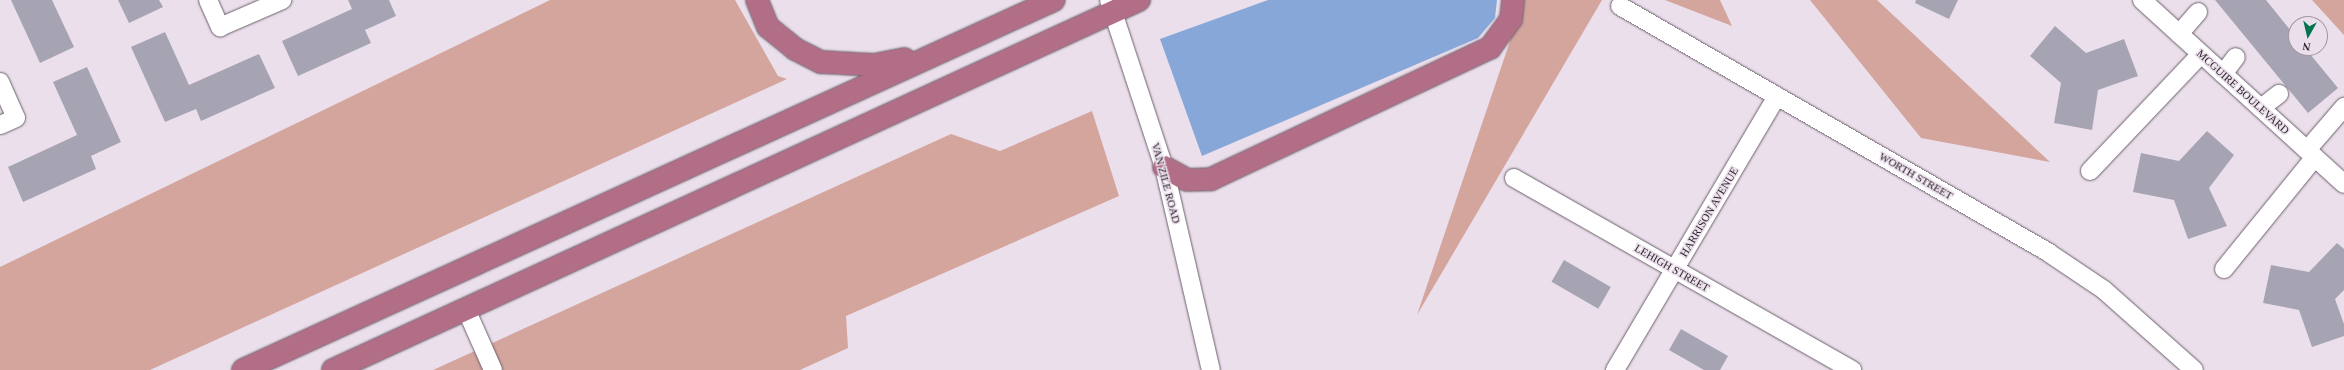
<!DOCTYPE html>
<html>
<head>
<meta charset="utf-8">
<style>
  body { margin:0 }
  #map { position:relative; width:2344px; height:370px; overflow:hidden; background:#ebdfec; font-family:Georgia,serif }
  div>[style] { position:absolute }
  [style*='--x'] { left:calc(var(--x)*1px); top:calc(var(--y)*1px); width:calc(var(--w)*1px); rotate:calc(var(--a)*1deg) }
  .green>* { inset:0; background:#d3a59d }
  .water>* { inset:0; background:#87a7d9 }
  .building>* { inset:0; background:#a6a4b3; transform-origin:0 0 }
  .roads { filter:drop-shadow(0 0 1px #6b606b) drop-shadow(0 0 1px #6b606b) }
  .minor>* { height:18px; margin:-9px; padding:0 9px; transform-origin:9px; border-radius:9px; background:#fff }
  .highway>* { height:22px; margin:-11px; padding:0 11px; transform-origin:11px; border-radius:11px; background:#b36e87 }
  span { translate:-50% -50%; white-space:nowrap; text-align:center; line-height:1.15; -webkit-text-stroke:3px #ebdfec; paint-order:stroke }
  .street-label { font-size:11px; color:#2d292d }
  .north { position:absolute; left:2288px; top:16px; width:40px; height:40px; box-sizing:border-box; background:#ebdfec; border:1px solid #9f96a0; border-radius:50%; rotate:188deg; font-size:11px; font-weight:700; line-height:16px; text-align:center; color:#2d292d }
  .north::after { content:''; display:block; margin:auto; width:14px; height:18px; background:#03744e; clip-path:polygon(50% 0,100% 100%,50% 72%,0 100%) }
</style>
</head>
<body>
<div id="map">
  <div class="green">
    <div style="clip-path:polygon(550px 0,735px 0,778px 76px,787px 79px,150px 370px,0 370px,0 267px)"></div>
    <div style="clip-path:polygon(1524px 0,1602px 0,1417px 315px)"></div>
    <div style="clip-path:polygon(1665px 0,1720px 0,1732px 26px)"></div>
    <div style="clip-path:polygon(1810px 0,1877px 0,2050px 162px,1921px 138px)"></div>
    <div style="clip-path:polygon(2312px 0,2344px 0,2344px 35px)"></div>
    <div style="clip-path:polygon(1092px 111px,1119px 196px,846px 316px,848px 348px,800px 370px,433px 370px,951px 134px,1000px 151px)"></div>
  </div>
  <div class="water">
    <div style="clip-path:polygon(1268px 0,1497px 0,1495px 18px,1478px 38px,1202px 156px,1160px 39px)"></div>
  </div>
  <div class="building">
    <div style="clip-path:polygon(11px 0,52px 0,74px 47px,40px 63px)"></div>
    <div style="clip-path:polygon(118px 0,159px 0,163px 7px,129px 23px)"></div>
    <div style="clip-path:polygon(348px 0,389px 0,396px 16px,365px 30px,371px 43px,298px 76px,282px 41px,352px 9px)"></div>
    <div style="clip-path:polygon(1916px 0,1958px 0,1949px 19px,1915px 3px)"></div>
    <div style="clip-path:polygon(2215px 0,2266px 0,2296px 37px,2296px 48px,2305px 48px,2338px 88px,2308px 113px)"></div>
    <div style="clip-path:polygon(2055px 26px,2086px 53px,2124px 39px,2138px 76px,2098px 90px,2092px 130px,2054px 123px,2061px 83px,2030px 56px)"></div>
    <div style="clip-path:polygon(165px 32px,189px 85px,259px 54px,275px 88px,201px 121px,196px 109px,165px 122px,131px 47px)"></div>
    <div style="clip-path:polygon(87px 67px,121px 142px,91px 156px,96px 169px,23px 202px,8px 167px,77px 135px,53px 82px)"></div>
    <div style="clip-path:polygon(2207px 131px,2234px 155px,2209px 188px,2227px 226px,2188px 239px,2174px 200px,2133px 192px,2141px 153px,2179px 161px)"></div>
    <div style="clip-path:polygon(2337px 243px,2344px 249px,2344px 290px,2335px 299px,2344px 324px,2344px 336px,2312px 347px,2299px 310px,2263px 303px,2271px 265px,2309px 272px)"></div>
    <div style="left:1564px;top:260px;width:54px;height:25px;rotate:30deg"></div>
    <div style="clip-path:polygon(1681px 329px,1728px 356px,1720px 370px,1704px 370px,1669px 350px)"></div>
  </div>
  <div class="roads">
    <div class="minor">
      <div style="--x:208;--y:0;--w:30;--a:66"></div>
      <div style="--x:220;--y:27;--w:68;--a:-23.5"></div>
      <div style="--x:1109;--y:0;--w:176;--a:71.8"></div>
      <div style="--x:1164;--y:167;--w:208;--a:77"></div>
      <div style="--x:2142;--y:0;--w:273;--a:42.3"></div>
      <div style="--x:1620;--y:6;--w:495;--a:29.9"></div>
      <div style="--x:2049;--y:253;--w:66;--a:33.9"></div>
      <div style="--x:2104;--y:290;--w:120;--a:41.6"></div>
      <div style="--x:2179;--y:34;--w:29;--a:-49"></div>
      <div style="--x:2223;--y:74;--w:21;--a:-53"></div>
      <div style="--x:0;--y:82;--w:39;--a:66"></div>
      <div style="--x:16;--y:118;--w:17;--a:156"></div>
      <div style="--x:2261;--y:108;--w:23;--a:-38"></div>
      <div style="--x:2307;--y:150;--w:57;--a:-49.3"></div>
      <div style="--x:2090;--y:171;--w:161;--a:-46.5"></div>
      <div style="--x:1514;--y:178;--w:389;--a:29.6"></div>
      <div style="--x:2224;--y:269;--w:144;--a:-50.9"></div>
      <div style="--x:466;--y:309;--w:67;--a:66.1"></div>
      <div style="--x:1615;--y:370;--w:318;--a:-59.4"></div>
    </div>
    <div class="highway">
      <div style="--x:757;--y:0;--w:29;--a:68"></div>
      <div style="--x:768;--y:27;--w:35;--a:39"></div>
      <div style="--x:795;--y:49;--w:29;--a:27"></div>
      <div style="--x:821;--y:62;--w:53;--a:3.2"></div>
      <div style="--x:874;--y:65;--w:31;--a:-11"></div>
      <div style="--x:1164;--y:167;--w:26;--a:29"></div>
      <div style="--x:1187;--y:180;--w:24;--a:-2"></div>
      <div style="--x:1211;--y:179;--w:308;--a:-25.2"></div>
      <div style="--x:1490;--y:48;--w:36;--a:-54"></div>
      <div style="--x:1511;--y:19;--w:19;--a:-84"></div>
      <div style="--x:243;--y:370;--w:891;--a:-24.52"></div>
      <div style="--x:333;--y:370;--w:887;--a:-24.66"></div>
    </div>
  </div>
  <div class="street-label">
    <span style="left:2243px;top:92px;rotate:42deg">MCGUIRE BOULEVARD</span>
    <span style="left:1916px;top:176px;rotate:30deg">WORTH STREET</span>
    <span style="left:1166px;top:183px;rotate:75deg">VAN ZILE ROAD</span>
    <span style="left:1709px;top:212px;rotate:-59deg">HARRISON AVENUE</span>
    <span style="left:1672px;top:268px;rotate:30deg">LEHIGH STREET</span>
  </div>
  <div class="north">N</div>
</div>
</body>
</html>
